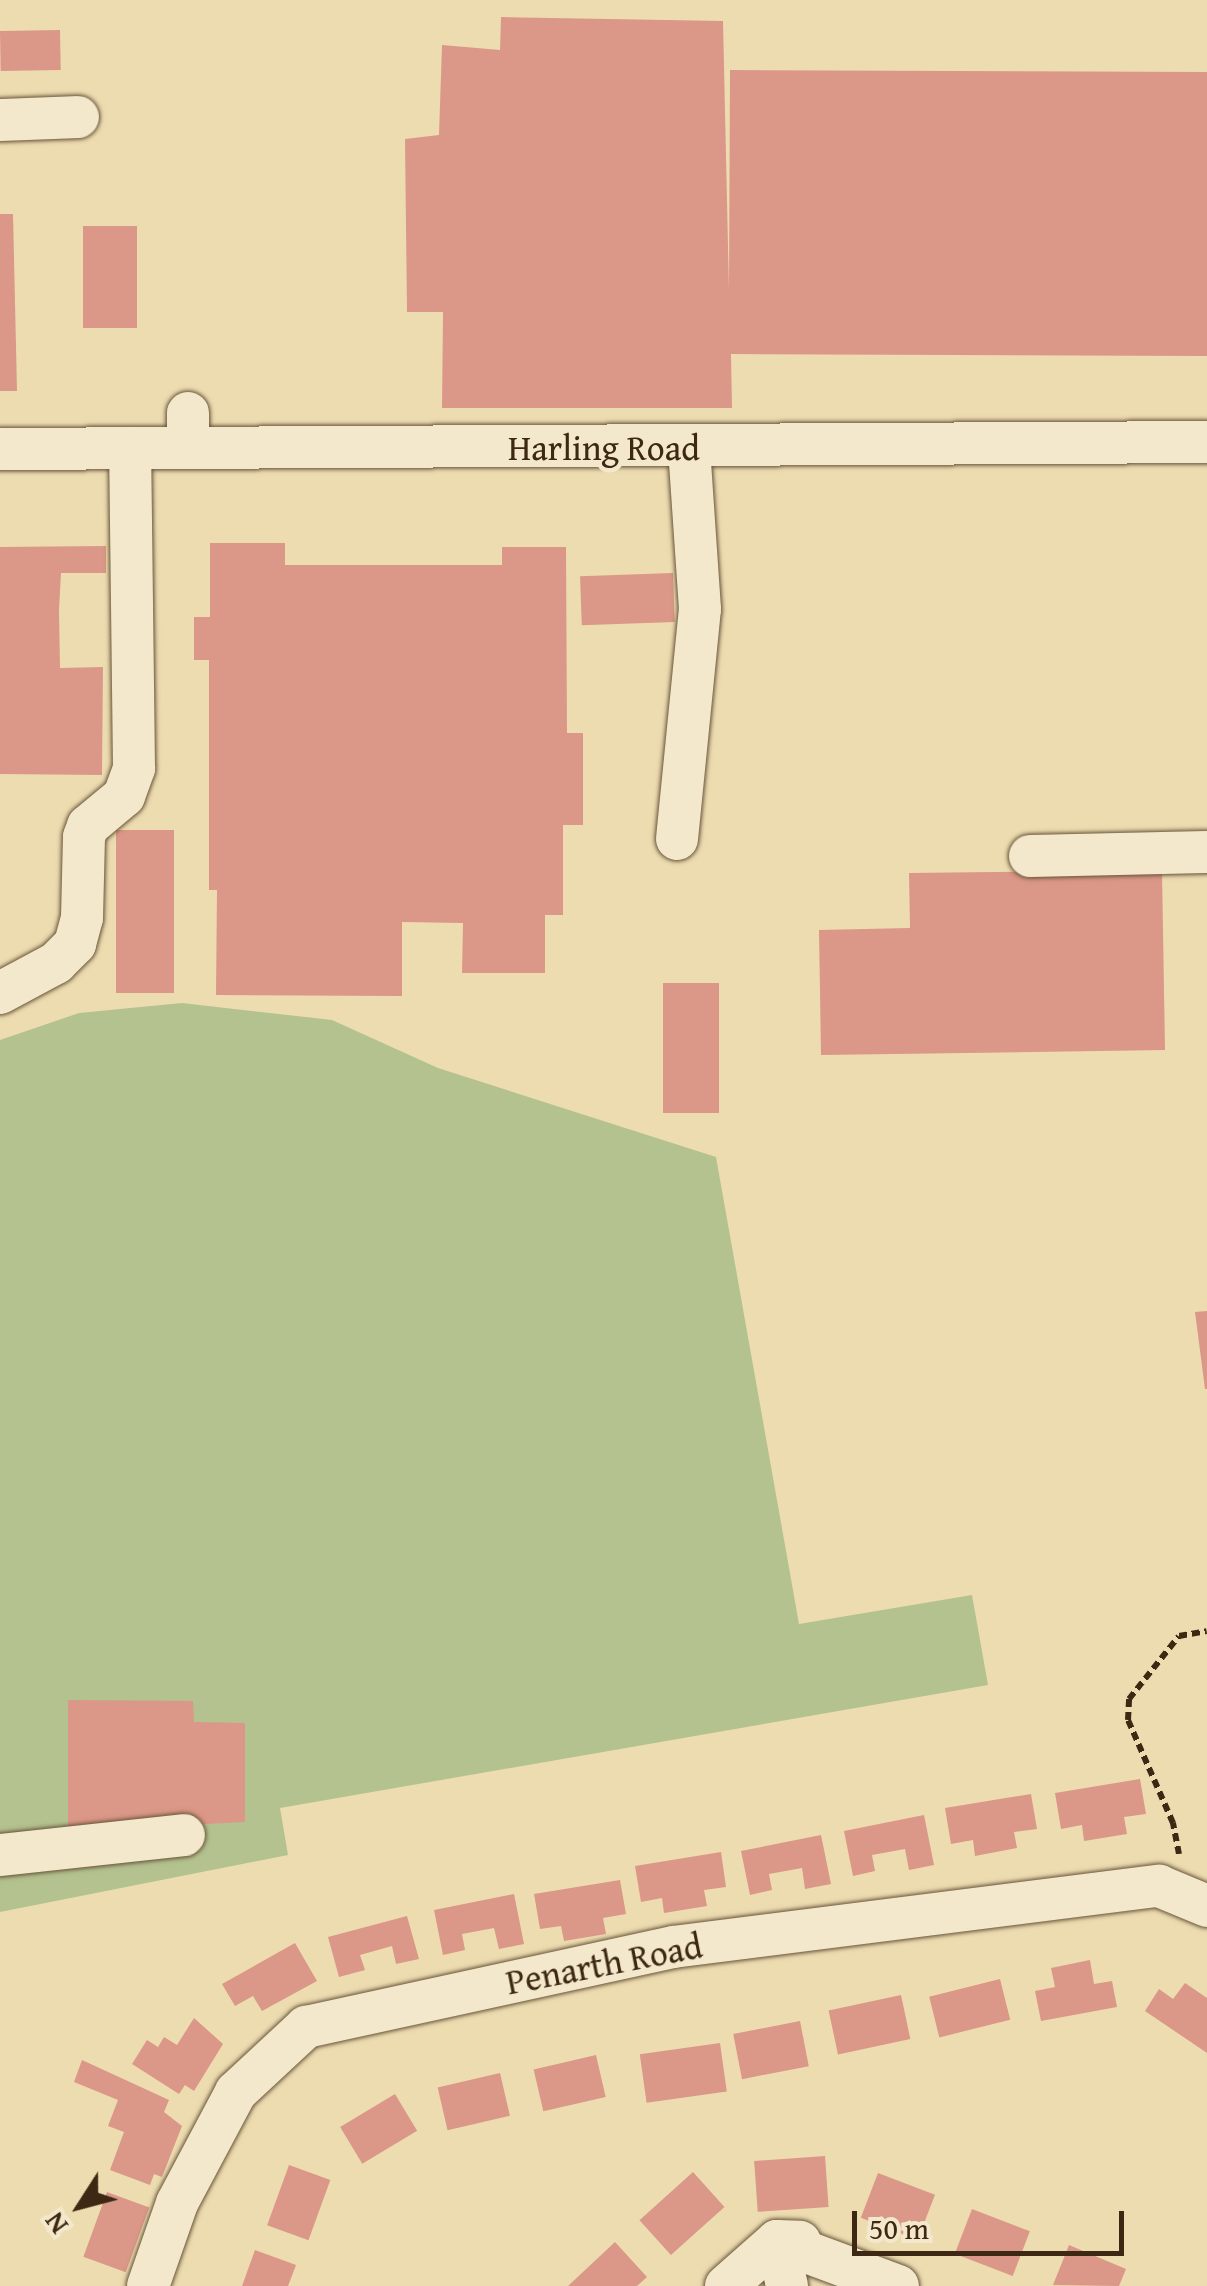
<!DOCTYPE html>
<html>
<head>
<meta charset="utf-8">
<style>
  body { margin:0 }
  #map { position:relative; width:1207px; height:2286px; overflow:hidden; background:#eddcb0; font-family:"Gentium Book Plus",serif }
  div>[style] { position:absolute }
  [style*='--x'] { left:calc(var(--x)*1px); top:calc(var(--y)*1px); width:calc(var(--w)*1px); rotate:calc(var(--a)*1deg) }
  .green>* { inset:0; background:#b3c28f }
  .building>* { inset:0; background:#db9787; transform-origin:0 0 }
  .path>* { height:6px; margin-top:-3px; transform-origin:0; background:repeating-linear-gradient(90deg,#3d2813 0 8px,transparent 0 13px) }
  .roads { filter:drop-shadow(0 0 2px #69553a) drop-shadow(0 0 2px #69553a) }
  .minor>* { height:42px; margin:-21px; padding:0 21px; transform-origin:21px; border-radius:21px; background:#f3e8cc }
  span { translate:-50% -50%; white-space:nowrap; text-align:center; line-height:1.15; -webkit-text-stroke:9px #f3e8cc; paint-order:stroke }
  .street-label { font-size:35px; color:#3d2813 }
  .north { position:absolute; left:30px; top:2156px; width:100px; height:100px; -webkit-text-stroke:8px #f3e8cc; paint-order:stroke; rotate:234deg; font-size:28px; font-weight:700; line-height:40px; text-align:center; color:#3d2813 }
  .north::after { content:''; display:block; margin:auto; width:35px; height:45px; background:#3d2813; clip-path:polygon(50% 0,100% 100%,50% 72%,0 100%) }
  .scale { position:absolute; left:852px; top:2211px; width:272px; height:45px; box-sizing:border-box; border:5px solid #3d2813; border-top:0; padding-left:12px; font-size:30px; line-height:35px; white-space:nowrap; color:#3d2813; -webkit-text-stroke:8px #f3e8cc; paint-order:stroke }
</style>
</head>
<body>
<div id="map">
  <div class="green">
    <div style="clip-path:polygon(182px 1003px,332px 1020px,438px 1068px,716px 1157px,799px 1624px,972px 1595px,988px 1685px,280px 1808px,288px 1855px,0 1912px,0 1040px,79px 1013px)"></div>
  </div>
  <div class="building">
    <div style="clip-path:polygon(501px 17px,723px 21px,729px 291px,730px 70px,1207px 72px,1207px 356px,731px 354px,732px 408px,442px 408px,443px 312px,407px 312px,405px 139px,439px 135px,442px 45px,500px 50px)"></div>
    <div style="left:60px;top:30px;width:40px;height:60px;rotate:89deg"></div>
    <div style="clip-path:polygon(0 214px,13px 214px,17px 391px,0 391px)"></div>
    <div style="left:83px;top:226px;width:54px;height:102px"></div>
    <div style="clip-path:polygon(210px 543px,285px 543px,285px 565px,502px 565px,502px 547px,566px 547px,567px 733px,583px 733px,583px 825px,563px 825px,563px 915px,545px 915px,545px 973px,462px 973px,463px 923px,402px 922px,402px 996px,216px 995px,217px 890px,209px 890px,209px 660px,194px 660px,194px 617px,210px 617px)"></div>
    <div style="clip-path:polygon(106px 546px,106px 573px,61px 573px,59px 610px,60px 668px,103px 667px,102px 775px,0 774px,0 547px)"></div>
    <div style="left:673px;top:573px;width:49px;height:93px;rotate:88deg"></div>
    <div style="left:116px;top:830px;width:58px;height:163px"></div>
    <div style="clip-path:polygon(1162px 870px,1165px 1050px,821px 1055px,819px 930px,910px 928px,909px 873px)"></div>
    <div style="left:663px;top:983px;width:56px;height:130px"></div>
    <div style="clip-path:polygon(1207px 1311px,1207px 1389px,1205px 1389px,1195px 1312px)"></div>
    <div style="clip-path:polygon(68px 1700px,193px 1701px,194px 1722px,245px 1723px,245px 1822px,68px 1831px)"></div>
    <div style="clip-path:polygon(1140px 1779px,1146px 1814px,1124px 1817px,1127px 1834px,1084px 1841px,1082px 1825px,1061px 1829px,1055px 1793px)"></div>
    <div style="clip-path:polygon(1031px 1794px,1037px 1829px,1014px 1832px,1017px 1848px,975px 1856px,973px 1840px,951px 1844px,945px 1808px)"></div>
    <div style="clip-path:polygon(924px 1815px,934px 1865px,909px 1870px,905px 1849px,872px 1855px,875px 1871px,853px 1876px,844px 1831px)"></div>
    <div style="clip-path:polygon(821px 1835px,831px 1884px,805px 1889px,802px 1868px,769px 1874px,772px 1890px,750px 1895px,741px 1851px)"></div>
    <div style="clip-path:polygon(721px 1852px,726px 1887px,704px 1890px,707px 1906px,664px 1913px,662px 1898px,641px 1902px,635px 1866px)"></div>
    <div style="clip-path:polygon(620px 1880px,626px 1914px,603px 1918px,606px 1934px,564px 1941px,561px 1926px,540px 1929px,534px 1894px)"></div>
    <div style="clip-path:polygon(514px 1894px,524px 1944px,499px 1949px,494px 1928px,462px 1934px,465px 1950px,443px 1955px,434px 1910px)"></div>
    <div style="clip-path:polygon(407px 1916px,419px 1959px,396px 1964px,392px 1946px,360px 1955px,365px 1970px,339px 1977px,328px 1937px)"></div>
    <div style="clip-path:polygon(295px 1943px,317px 1981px,262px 2011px,253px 1996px,235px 2006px,222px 1984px)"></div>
    <div style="clip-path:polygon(1090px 1960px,1094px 1984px,1112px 1981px,1117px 2007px,1041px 2021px,1035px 1991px,1055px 1987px,1051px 1968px)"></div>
    <div style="left:1000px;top:1979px;width:42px;height:73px;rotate:76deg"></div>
    <div style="clip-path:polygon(1185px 1983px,1207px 1998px,1207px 2053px,1145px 2011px,1159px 1989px,1173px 1999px)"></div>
    <div style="left:901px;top:1995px;width:45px;height:74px;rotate:78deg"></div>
    <div style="clip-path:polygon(194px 2018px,223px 2044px,194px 2091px,185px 2085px,179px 2094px,132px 2064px,147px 2040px,158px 2047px,164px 2037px,177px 2045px)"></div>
    <div style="left:800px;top:2021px;width:46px;height:68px;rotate:79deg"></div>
    <div style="left:720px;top:2043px;width:49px;height:81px;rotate:82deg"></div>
    <div style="left:596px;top:2055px;width:43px;height:64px;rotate:77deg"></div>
    <div style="clip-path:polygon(82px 2060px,169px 2100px,164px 2112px,182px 2126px,162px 2177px,154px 2174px,150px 2185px,110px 2170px,124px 2132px,108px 2126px,118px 2100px,74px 2082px)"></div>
    <div style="left:500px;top:2073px;width:44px;height:64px;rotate:77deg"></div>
    <div style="left:395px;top:2094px;width:43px;height:64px;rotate:59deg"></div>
    <div style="left:825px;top:2156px;width:51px;height:71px;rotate:86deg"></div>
    <div style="left:289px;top:2165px;width:44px;height:64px;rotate:20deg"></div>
    <div style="left:693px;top:2172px;width:47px;height:72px;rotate:48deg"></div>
    <div style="left:878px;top:2173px;width:61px;height:48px;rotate:21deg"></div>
    <div style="left:107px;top:2192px;width:45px;height:69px;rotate:20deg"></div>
    <div style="left:972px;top:2209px;width:62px;height:48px;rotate:21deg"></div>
    <div style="clip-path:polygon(615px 2242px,647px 2277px,637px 2286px,568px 2286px)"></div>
    <div style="clip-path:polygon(1069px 2245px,1126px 2269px,1119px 2286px,1053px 2285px)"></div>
    <div style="clip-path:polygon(255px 2250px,296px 2265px,288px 2286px,242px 2286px)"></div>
  </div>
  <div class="path">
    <div style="--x:1179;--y:1854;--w:32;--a:-101"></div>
    <div style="--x:1173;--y:1823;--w:112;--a:-113.6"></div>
    <div style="--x:1128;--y:1720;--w:21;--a:-87"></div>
    <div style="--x:1129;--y:1699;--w:80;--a:-51.6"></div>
    <div style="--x:1179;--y:1636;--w:28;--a:-10"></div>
  </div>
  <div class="roads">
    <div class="minor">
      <div style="--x:0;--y:120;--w:78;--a:-2.2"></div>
      <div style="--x:188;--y:413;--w:35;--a:90"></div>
      <div style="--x:0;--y:449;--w:1207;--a:-0.33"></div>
      <div style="--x:677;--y:839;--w:231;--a:-84.3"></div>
      <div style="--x:700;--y:609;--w:161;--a:-93.9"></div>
      <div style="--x:1030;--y:856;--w:177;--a:-1.3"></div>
      <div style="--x:0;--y:993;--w:64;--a:-28.2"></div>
      <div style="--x:56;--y:963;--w:27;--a:-45"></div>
      <div style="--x:75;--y:944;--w:27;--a:-75"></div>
      <div style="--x:82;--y:918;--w:81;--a:-88.6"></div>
      <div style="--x:84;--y:837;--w:12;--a:-70"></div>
      <div style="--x:88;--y:826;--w:47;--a:-39.8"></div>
      <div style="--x:124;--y:796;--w:30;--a:-70"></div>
      <div style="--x:134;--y:768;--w:320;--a:-90.7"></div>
      <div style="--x:0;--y:1855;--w:185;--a:-6.2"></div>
      <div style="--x:148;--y:2286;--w:88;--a:-70.7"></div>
      <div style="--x:177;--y:2203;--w:126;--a:-62"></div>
      <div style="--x:236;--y:2092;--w:96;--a:-42.9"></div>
      <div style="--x:306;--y:2027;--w:376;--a:-12.3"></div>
      <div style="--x:673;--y:1947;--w:490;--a:-7.2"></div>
      <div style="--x:1159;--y:1886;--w:52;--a:22.6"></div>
      <div style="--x:726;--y:2286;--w:68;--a:-41.4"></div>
      <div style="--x:777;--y:2241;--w:129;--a:20.4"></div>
      <div style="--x:787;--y:2286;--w:46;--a:-102.5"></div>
      <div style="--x:777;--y:2241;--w:23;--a:2"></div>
    </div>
  </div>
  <div class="street-label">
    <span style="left:604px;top:448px">Harling Road</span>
    <span style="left:604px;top:1964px;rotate:-11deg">Penarth Road</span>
  </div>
  <div class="north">N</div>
  <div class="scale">50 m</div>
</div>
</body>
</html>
